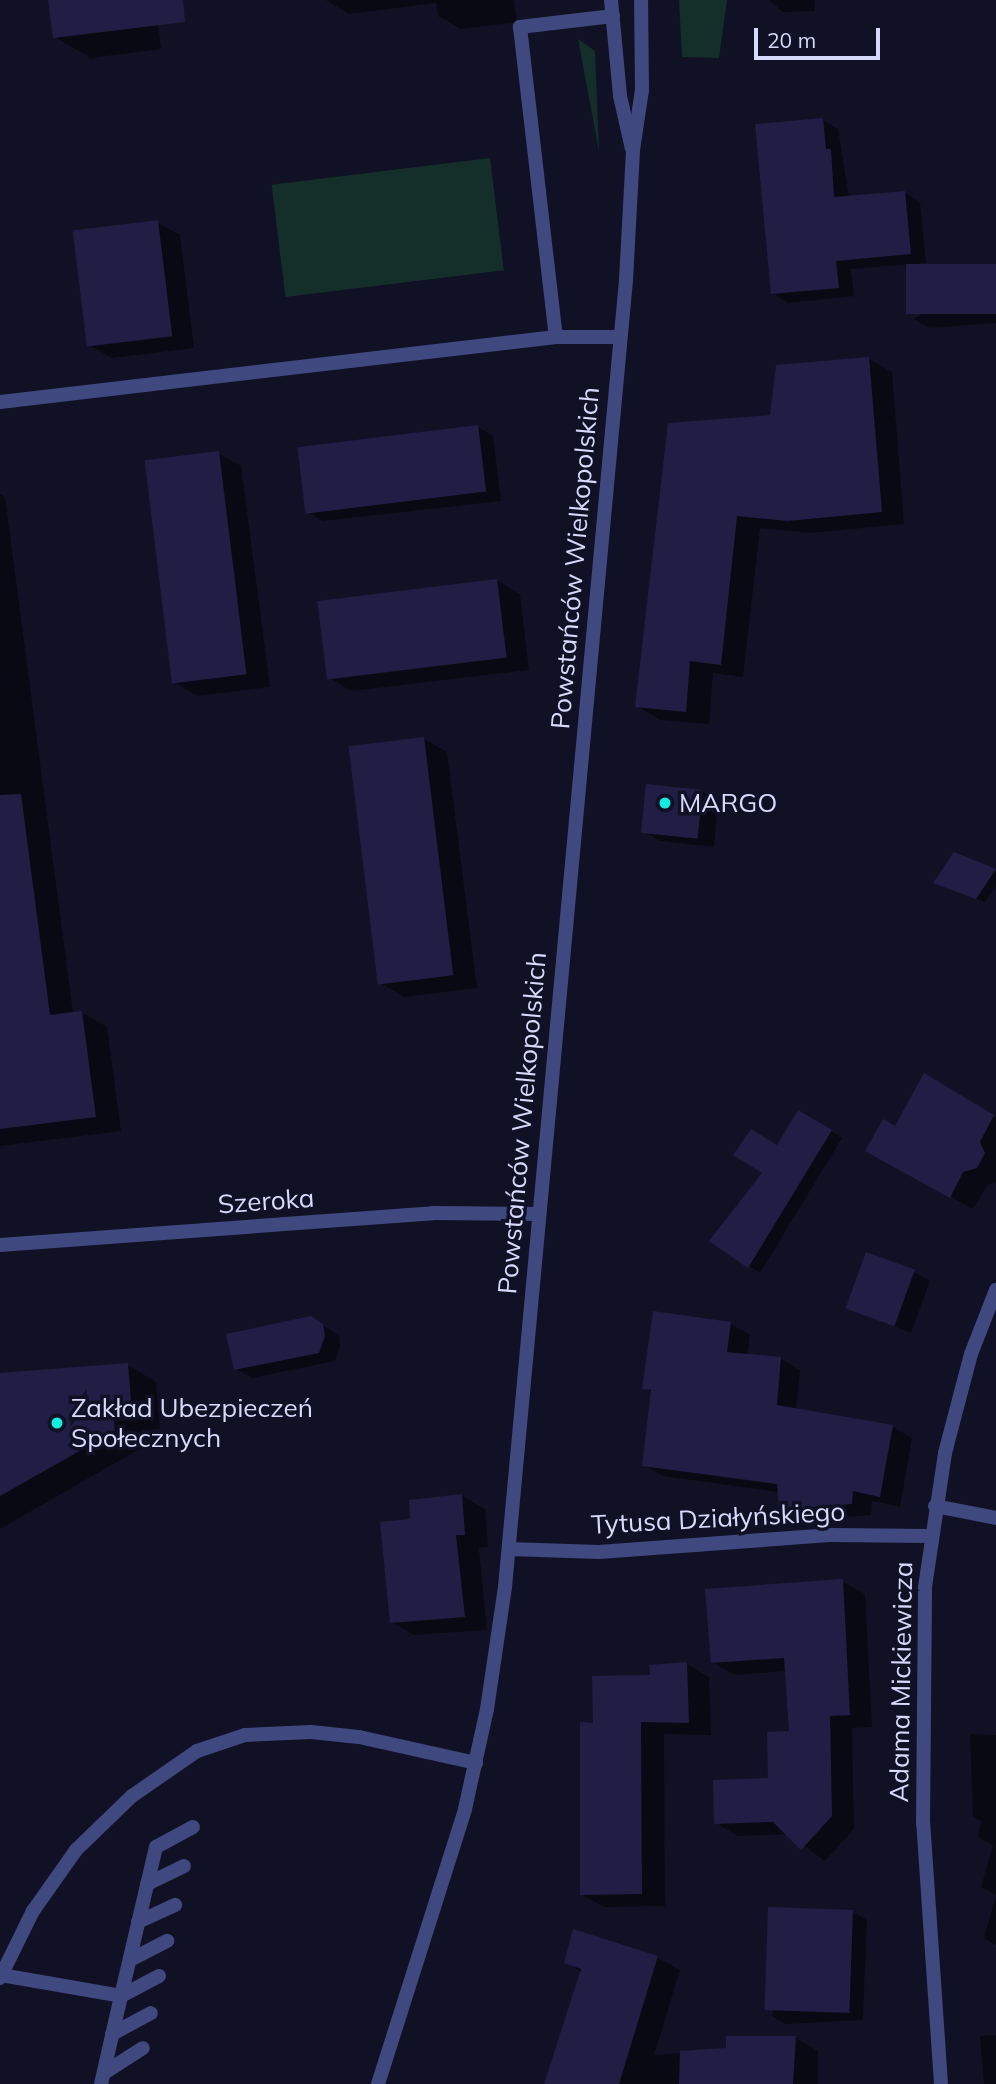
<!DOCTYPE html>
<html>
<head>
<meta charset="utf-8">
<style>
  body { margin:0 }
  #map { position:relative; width:996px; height:2084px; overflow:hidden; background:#111125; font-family:Mulish,sans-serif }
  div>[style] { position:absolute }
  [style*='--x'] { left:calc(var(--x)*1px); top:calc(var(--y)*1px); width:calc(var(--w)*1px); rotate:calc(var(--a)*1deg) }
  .green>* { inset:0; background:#142f29; transform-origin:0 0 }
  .shadow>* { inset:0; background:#0007 }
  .building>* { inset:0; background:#201e45; transform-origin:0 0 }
  .service>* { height:14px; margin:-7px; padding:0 7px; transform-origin:7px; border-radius:7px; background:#404880 }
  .minor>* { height:14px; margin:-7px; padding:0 7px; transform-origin:7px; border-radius:7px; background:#404880 }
  .tertiary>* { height:14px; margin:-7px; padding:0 7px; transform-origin:7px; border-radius:7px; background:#404880 }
  .dots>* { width:19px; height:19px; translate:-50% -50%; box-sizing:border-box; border:4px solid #111125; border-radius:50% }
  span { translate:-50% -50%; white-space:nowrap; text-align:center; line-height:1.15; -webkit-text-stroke:7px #111125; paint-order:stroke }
  .street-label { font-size:26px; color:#d8dafc }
  .poi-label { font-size:26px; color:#d8dafc }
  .left { translate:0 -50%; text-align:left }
  .scale { position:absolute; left:754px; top:28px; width:126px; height:32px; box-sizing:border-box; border:4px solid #d8dafc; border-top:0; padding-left:9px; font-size:21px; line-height:24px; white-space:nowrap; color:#d8dafc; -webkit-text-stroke:5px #111125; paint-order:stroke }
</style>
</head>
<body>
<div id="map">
  <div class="green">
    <div style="clip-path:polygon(679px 0,727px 0,719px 58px,682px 57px)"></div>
    <div style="clip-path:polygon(578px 39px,595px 51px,599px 151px)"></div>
    <div style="left:490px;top:158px;width:113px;height:220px;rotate:83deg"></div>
  </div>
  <div class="shadow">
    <div style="clip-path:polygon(50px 0,155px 0,161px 49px,91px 58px,55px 37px)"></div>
    <div style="clip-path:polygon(326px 0,514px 0,517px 22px,461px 29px,438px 16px,436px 3px,349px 14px)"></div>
    <div style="clip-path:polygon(769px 0,815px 0,815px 11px,783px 12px)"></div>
    <div style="clip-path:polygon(822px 120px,838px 129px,849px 197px,904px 192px,920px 202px,926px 263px,851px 269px,854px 296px,788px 303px,772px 293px)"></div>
    <div style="clip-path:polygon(157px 222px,180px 235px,194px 348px,112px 358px,89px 345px)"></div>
    <div style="clip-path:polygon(996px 266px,996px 323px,930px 328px,914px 319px)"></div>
    <div style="clip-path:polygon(869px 359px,892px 372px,904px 524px,811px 533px,760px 528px,743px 677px,713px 673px,709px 724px,660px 720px,637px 706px,771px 417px)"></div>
    <div style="clip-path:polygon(478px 427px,493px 436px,501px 501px,323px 521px,307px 512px)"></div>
    <div style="clip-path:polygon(218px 453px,241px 466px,270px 687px,198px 696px,175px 683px)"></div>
    <div style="clip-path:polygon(0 494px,5px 497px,73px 1013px,82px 1012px,107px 1027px,121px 1131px,0 1146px)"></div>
    <div style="clip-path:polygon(497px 580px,520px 594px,529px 670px,351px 691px,328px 677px)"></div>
    <div style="clip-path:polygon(424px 739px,447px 752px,477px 988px,404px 997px,382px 984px)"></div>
    <div style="clip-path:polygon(702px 791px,718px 801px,714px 847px,660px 841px,645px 832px)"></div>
    <div style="clip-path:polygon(955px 855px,996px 871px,996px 886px,985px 902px,936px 883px)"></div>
    <div style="clip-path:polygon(948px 1088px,996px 1118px,996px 1182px,987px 1185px,973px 1209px,890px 1163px,896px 1129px)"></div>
    <div style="clip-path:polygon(799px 1112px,842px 1138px,760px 1273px,712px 1241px,765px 1173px)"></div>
    <div style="clip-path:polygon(914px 1272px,930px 1281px,911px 1333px,848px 1307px)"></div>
    <div style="clip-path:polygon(311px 1318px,339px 1335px,340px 1346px,335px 1361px,252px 1378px,236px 1369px)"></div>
    <div style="clip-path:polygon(731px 1324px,750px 1335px,747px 1356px,781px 1359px,800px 1370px,796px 1410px,893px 1427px,912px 1438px,900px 1507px,872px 1501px,871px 1515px,800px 1520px,780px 1508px,779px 1492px,663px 1476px,644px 1465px,653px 1393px,644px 1388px)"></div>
    <div style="clip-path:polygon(128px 1365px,156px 1382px,160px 1429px,141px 1430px,143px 1447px,0 1529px,0 1375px)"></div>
    <div style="clip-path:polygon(462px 1496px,485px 1509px,488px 1547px,479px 1548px,487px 1630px,414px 1635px,391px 1622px,412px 1520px)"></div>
    <div style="clip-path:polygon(842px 1581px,865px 1594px,872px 1727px,852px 1728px,854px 1829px,825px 1861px,788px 1834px,738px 1836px,716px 1823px,770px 1780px,791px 1733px,786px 1671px,735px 1675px,712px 1662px)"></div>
    <div style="clip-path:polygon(687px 1664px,709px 1677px,711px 1735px,664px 1734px,665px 1906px,604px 1907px,581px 1894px,594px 1724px,651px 1677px)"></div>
    <div style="clip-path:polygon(970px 1734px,996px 1735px,996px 1945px,984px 1938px,996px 1895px,981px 1887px,993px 1845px,978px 1837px,981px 1821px,973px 1817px)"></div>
    <div style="clip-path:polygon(853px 1912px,867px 1920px,863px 2020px,786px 2024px,772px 2016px,792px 1915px)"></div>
    <div style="clip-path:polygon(574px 1932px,658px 1958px,680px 1970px,654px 2055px,728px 2050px,796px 2038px,818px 2051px,818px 2084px,546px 2084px,582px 1972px,566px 1962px)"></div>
    <div style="clip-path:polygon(996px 2035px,996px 2084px,984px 2084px,980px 2036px)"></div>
  </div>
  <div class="building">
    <div style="clip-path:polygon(48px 0,183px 0,185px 22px,53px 38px)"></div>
    <div style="clip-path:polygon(823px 118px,826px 149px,831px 149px,834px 197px,905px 191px,911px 254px,836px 261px,839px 288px,771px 294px,755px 124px)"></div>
    <div style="left:158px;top:220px;width:117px;height:86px;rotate:83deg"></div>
    <div style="left:996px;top:264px;width:50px;height:90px;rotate:90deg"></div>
    <div style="clip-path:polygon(869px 357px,882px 512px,787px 521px,737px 516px,721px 665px,690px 661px,686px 712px,635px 707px,668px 423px,770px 415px,776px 365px)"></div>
    <div style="left:478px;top:425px;width:67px;height:182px;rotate:83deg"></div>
    <div style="left:219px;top:451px;width:225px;height:75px;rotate:83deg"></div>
    <div style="left:497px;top:579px;width:79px;height:181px;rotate:83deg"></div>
    <div style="left:424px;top:737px;width:240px;height:76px;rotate:83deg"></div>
    <div style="left:646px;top:784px;width:57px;height:49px;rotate:6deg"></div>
    <div style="clip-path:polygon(21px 794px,50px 1015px,82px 1011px,96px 1117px,0 1129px,0 795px)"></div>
    <div style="clip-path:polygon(954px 852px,996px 869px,976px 899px,933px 883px)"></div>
    <div style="clip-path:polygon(924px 1073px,994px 1115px,980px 1142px,985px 1153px,977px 1168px,963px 1172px,950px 1198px,865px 1151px,883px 1119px,895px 1126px)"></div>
    <div style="clip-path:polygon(798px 1110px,832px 1130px,748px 1268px,709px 1241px,762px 1173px,733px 1155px,751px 1129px,777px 1145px)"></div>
    <div style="left:866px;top:1252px;width:52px;height:60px;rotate:20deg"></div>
    <div style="clip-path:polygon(653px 1311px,731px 1322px,727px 1352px,781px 1357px,777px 1405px,893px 1425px,880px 1497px,853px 1491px,852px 1504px,779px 1510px,777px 1484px,642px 1466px,651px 1390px,642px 1389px)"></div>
    <div style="clip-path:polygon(311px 1316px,323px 1324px,325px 1336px,319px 1353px,234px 1370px,226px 1334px)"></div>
    <div style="clip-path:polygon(128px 1363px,132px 1413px,113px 1414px,115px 1431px,0 1496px,0 1373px)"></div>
    <div style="clip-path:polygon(462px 1494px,465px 1535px,456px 1535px,465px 1617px,390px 1623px,380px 1522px,410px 1519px,409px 1500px)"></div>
    <div style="clip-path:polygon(843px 1579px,850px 1715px,830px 1716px,832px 1816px,801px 1850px,773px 1822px,714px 1824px,713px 1780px,768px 1778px,767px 1732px,789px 1731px,784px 1658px,711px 1663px,705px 1589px)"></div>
    <div style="clip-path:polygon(687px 1662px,689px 1723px,641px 1722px,642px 1894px,580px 1895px,580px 1722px,593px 1723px,592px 1676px,650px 1675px,649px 1665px)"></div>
    <div style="left:853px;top:1910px;width:103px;height:85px;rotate:92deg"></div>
    <div style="clip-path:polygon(573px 1929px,658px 1956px,619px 2084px,544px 2084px,581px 1969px,564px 1963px)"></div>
    <div style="clip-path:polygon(726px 2036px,796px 2036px,793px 2084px,679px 2084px,680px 2051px,726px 2048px)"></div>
  </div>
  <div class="service">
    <div style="--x:613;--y:16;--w:94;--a:173.3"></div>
    <div style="--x:520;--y:27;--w:312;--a:83.4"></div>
    <div style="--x:556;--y:337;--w:64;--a:0"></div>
    <div style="--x:0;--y:402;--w:560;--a:-6.67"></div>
    <div style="--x:935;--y:1506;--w:62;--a:11.1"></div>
    <div style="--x:147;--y:1884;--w:41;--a:-25.9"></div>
    <div style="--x:138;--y:1922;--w:41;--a:-24.7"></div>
    <div style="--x:130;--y:1960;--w:42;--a:-27.2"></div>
    <div style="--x:1;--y:1975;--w:122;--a:9.9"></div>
    <div style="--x:121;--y:1996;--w:153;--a:-76.8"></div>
    <div style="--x:156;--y:1847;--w:42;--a:-28.4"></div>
    <div style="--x:0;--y:1978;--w:75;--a:-63.8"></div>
    <div style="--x:33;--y:1911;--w:75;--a:-54.8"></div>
    <div style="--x:76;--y:1850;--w:78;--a:-44"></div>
    <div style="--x:132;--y:1796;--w:79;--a:-34.7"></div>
    <div style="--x:197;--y:1751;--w:51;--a:-18.4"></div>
    <div style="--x:245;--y:1735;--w:66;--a:-2.6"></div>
    <div style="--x:311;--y:1732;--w:48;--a:5.9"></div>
    <div style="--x:359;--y:1737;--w:120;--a:12.5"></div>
    <div style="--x:112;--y:2034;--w:44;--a:-28.3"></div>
    <div style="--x:104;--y:2073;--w:46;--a:-32.7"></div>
    <div style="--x:101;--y:2084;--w:90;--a:-77.2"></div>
    <div style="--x:121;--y:1996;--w:43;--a:-27.8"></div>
  </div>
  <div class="minor">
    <div style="--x:0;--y:1245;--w:434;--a:-4.2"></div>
    <div style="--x:433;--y:1213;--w:104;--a:0.6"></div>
    <div style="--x:509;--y:1549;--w:90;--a:1.9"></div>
    <div style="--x:599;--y:1552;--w:234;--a:-4.2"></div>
    <div style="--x:832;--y:1535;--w:97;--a:0.6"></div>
    <div style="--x:941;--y:2084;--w:262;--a:-93.9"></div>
    <div style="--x:923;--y:1823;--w:236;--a:-89.5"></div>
    <div style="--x:925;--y:1587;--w:135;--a:-81.5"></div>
    <div style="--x:945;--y:1453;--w:102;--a:-75.3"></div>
    <div style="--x:971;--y:1354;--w:69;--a:-68.7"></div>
  </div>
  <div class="tertiary">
    <div style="--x:611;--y:0;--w:96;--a:84.6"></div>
    <div style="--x:620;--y:96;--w:54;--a:77.2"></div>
    <div style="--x:378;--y:2084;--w:288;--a:-72.4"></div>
    <div style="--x:465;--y:1809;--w:102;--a:-77.6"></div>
    <div style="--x:487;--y:1709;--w:123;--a:-81.6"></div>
    <div style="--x:505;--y:1587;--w:1313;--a:-84.71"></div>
    <div style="--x:626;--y:280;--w:130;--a:-86.9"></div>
    <div style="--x:633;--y:150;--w:61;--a:-81.5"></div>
    <div style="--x:642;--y:90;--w:90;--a:-90.6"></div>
  </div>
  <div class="dots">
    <div style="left:665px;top:803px;background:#13ede0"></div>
    <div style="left:57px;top:1423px;background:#13ede0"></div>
  </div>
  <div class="street-label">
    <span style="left:575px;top:558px;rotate:-85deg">Powstańców Wielkopolskich</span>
    <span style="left:522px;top:1123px;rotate:-85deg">Powstańców Wielkopolskich</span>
    <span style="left:266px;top:1201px;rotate:-4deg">Szeroka</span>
    <span style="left:718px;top:1518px;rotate:-3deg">Tytusa Działyńskiego</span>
    <span style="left:901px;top:1682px;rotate:-89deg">Adama Mickiewicza</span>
  </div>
  <div class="poi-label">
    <span class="left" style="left:679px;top:803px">MARGO</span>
    <span class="left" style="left:71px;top:1423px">Zakład Ubezpieczeń<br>Społecznych</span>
  </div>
  <div class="scale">20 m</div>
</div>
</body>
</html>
